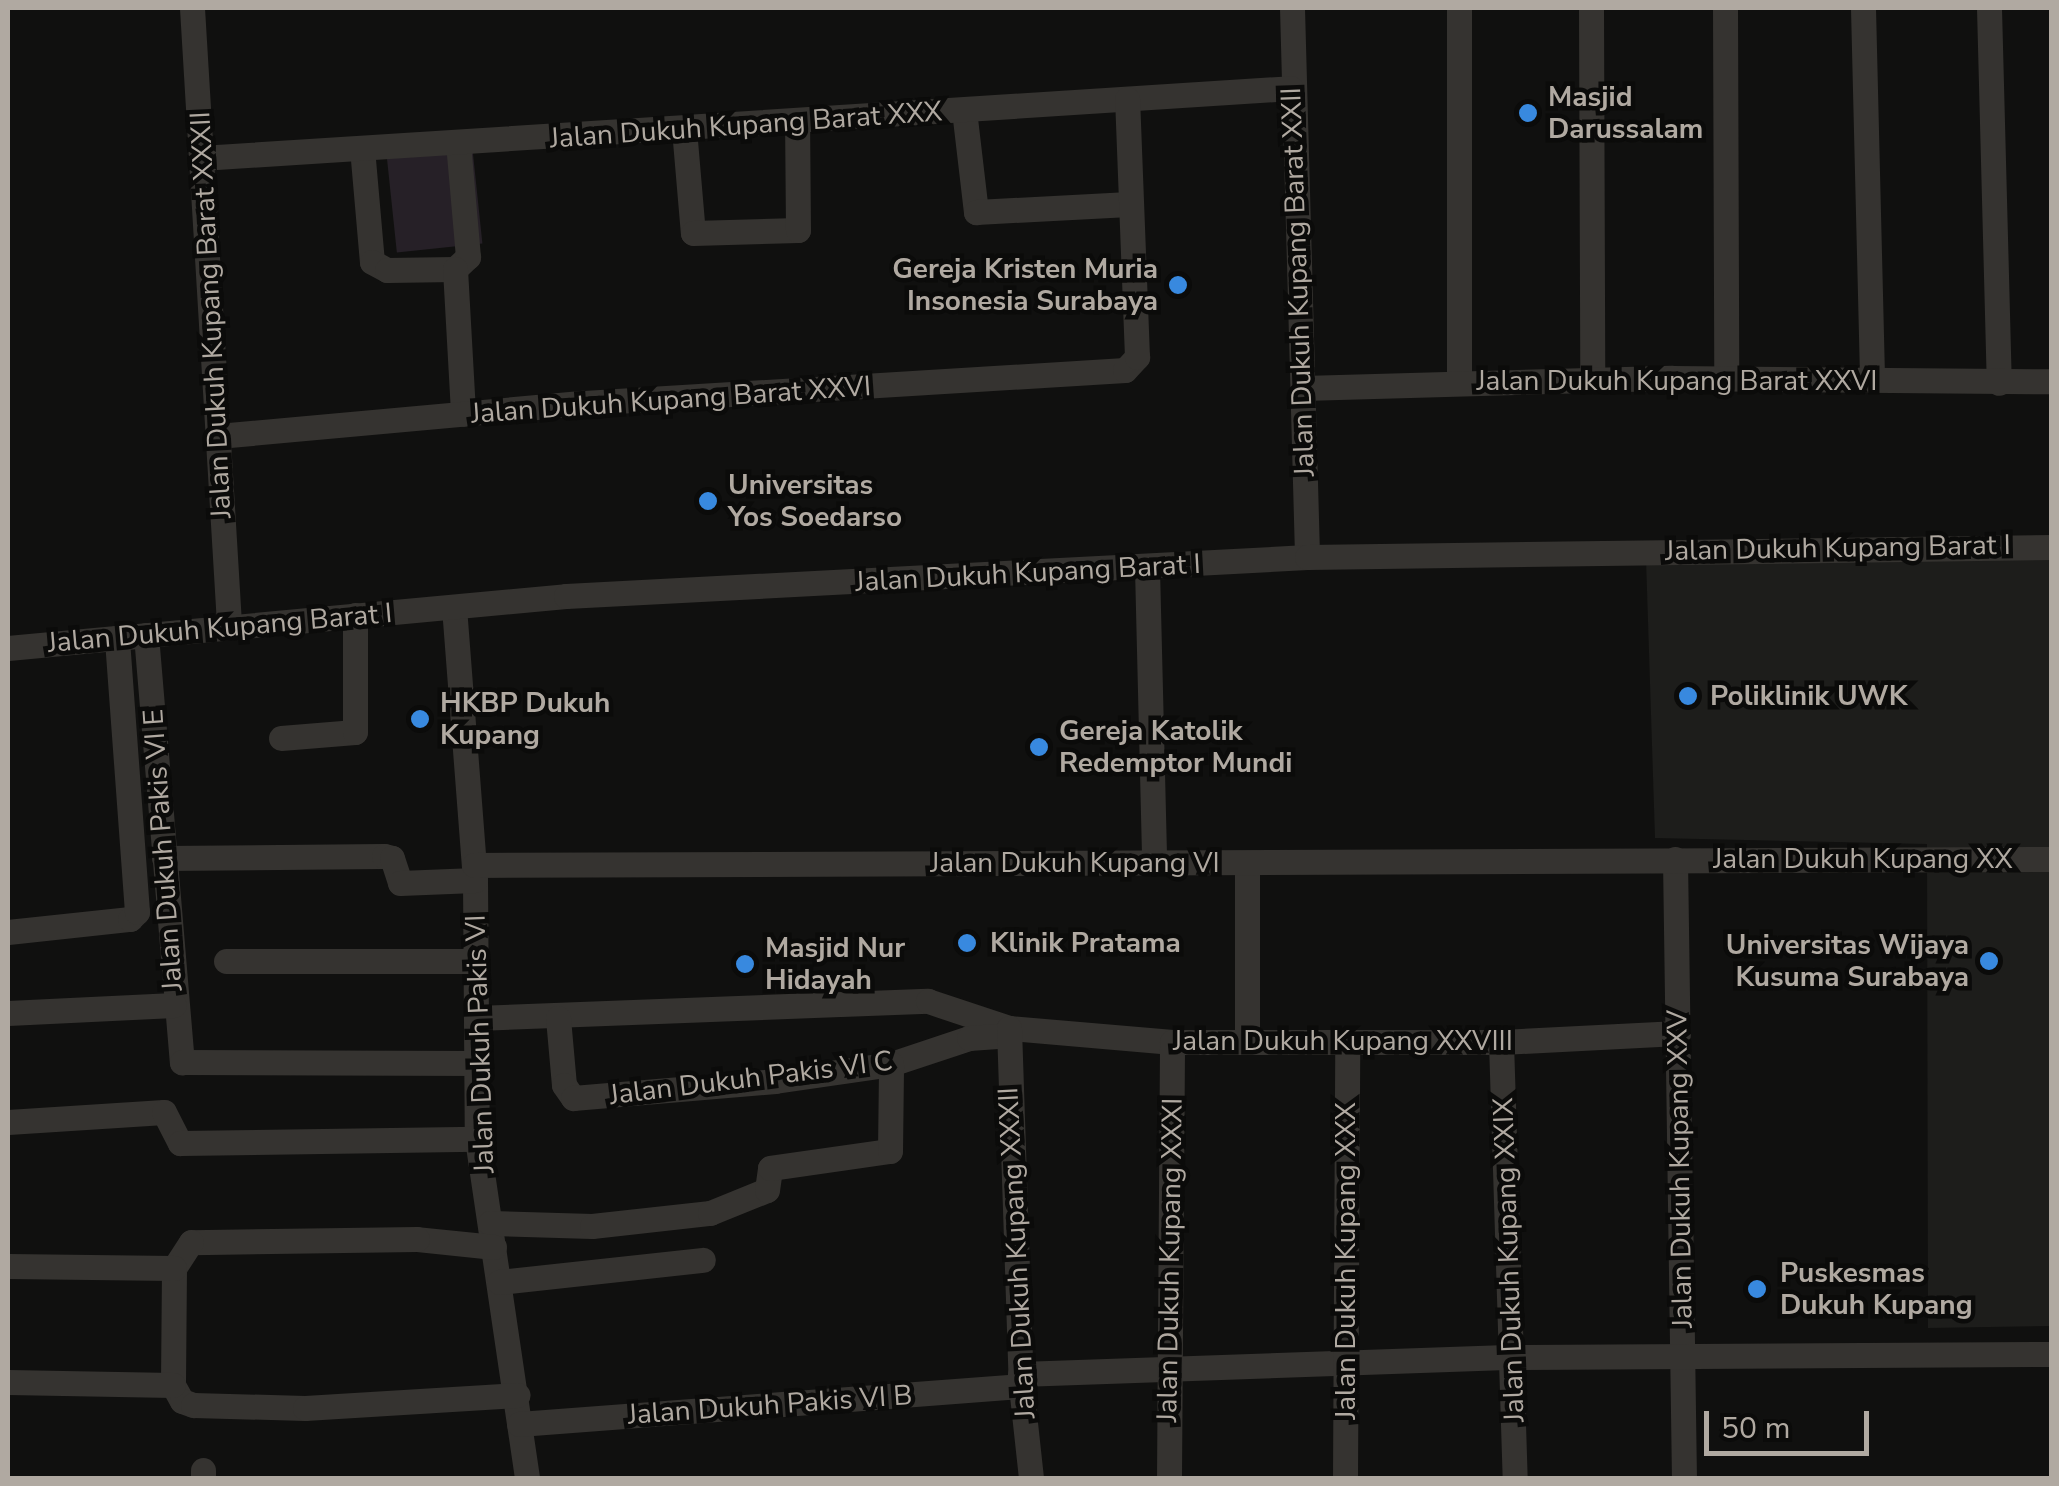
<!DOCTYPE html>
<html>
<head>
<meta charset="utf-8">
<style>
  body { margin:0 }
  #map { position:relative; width:2059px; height:1486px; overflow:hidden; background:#10100f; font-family:"Nunito Sans",sans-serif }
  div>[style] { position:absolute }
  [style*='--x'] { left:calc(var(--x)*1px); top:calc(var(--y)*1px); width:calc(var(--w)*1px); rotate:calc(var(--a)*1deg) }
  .built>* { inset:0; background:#1d1d1b }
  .green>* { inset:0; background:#262027; transform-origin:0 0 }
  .street>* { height:25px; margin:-12.5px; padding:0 12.5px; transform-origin:12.5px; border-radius:12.5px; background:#353330 }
  .dots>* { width:28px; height:28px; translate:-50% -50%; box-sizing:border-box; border:5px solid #0b0b0a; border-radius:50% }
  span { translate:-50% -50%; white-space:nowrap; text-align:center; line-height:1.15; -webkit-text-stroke:9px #0b0b0a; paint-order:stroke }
  .poi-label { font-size:28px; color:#b0a9a1; font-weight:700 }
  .left { translate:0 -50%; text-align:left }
  .right { translate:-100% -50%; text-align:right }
  .street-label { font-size:28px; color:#b0a9a1 }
  .frame { position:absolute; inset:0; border:10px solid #b0a9a1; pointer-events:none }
  .scale { position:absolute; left:1704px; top:1411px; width:165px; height:45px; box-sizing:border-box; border:5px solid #b0a9a1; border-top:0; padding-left:12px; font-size:30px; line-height:35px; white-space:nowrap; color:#b0a9a1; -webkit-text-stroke:8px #0b0b0a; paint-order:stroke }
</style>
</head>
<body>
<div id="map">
  <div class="built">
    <div style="clip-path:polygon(2051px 558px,2051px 1326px,1928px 1328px,1927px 844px,1655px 838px,1646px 559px)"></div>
  </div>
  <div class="green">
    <div style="left:471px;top:135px;width:109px;height:86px;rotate:84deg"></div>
  </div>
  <div class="street">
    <div style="--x:192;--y:8;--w:616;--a:86.56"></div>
    <div style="--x:1292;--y:8;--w:549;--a:88.43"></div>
    <div style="--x:1591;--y:8;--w:372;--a:89.8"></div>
    <div style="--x:1725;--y:8;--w:370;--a:89.8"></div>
    <div style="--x:1863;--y:8;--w:372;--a:88.6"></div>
    <div style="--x:1989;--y:8;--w:375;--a:88.5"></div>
    <div style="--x:964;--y:110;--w:103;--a:83.3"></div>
    <div style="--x:976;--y:212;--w:153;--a:-3"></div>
    <div style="--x:684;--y:129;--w:104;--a:85.1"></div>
    <div style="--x:693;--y:233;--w:105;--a:-1.6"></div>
    <div style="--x:798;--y:230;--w:109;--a:-90.5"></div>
    <div style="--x:362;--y:148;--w:114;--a:85"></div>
    <div style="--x:372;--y:262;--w:17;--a:28"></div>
    <div style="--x:387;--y:270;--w:68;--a:-0.8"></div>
    <div style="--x:455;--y:269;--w:18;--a:-43"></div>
    <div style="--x:468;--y:257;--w:114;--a:-95"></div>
    <div style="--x:201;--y:158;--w:1092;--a:-3.67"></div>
    <div style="--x:455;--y:269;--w:145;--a:86.8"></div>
    <div style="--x:1459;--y:382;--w:374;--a:-90"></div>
    <div style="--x:1303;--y:388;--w:369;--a:-1.6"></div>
    <div style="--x:1672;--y:378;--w:380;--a:0.5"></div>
    <div style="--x:218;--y:436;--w:367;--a:-5.2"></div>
    <div style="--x:584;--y:403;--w:542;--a:-3.49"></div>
    <div style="--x:1125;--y:370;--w:18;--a:-47"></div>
    <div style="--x:1137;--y:357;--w:258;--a:-92.2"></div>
    <div style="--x:1147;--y:568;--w:294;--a:88.6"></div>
    <div style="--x:454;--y:607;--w:274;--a:85.6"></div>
    <div style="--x:475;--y:880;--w:259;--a:89.6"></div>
    <div style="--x:477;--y:1139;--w:343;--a:81.6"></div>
    <div style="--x:146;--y:635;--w:429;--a:85.2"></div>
    <div style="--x:182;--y:1062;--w:295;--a:0.2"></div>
    <div style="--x:8;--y:648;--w:560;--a:-5.32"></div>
    <div style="--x:566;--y:596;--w:742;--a:-3.01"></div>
    <div style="--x:1307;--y:557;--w:745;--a:-0.77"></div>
    <div style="--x:281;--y:738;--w:74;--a:-4.6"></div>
    <div style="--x:355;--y:732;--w:117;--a:-90"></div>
    <div style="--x:164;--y:858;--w:220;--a:-0.5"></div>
    <div style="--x:384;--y:856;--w:8;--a:14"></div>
    <div style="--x:392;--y:858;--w:26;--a:72"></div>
    <div style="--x:400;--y:883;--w:75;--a:-2.3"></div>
    <div style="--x:1675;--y:859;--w:619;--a:89.17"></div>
    <div style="--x:1247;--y:863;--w:179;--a:90"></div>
    <div style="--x:474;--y:865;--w:1578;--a:-0.22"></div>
    <div style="--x:8;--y:932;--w:123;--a:-6.1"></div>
    <div style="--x:130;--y:919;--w:10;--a:-45"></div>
    <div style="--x:137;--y:912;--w:275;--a:-94.2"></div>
    <div style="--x:226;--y:961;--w:249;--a:0"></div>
    <div style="--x:8;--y:1013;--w:166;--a:-2.8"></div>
    <div style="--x:476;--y:1018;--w:452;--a:-2.2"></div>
    <div style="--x:928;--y:1001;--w:85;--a:18.4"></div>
    <div style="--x:1009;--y:1028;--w:164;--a:4.9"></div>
    <div style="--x:1172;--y:1042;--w:329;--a:0"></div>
    <div style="--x:1501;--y:1042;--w:177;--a:-2.9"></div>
    <div style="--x:558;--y:1018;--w:67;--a:84.9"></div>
    <div style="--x:564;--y:1085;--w:16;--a:55"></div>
    <div style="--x:573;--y:1098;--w:203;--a:-4.8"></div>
    <div style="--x:775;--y:1081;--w:117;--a:-8.3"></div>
    <div style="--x:891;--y:1064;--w:82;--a:-18.4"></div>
    <div style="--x:969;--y:1038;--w:39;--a:-4"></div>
    <div style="--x:1009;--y:1028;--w:358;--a:88.1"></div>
    <div style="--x:1021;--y:1386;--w:93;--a:83.8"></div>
    <div style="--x:1501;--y:1042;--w:436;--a:88.2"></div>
    <div style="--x:8;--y:1122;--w:156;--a:-3.7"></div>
    <div style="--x:164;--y:1112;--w:35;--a:63"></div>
    <div style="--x:180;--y:1143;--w:297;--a:-0.8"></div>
    <div style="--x:490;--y:1223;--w:102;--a:1.7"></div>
    <div style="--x:592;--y:1226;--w:119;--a:-6.3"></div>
    <div style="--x:710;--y:1213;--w:61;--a:-22"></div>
    <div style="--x:767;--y:1190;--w:22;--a:-82"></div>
    <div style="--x:770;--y:1168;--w:121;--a:-8.1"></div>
    <div style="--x:890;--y:1151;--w:87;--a:-89.3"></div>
    <div style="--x:494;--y:1247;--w:77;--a:-174.1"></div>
    <div style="--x:417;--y:1239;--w:226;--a:179.2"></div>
    <div style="--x:191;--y:1242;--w:31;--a:123"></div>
    <div style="--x:174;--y:1268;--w:117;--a:90.5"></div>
    <div style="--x:173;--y:1385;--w:18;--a:61"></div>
    <div style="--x:182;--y:1401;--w:12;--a:20"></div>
    <div style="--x:193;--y:1405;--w:112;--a:1.5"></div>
    <div style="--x:305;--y:1408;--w:213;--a:-3.5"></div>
    <div style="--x:8;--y:1266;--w:166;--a:0.7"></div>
    <div style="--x:499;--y:1282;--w:205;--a:-6.2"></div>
    <div style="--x:1020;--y:1374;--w:494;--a:-2"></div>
    <div style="--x:1514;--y:1357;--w:538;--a:-0.32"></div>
    <div style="--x:8;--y:1382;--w:165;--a:1"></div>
    <div style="--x:519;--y:1424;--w:503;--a:-4.33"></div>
    <div style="--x:203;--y:1470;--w:8;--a:90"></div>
    <div style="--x:1169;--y:1478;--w:436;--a:-89.6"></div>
    <div style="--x:1345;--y:1478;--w:435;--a:-89.7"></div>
  </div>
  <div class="dots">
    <div style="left:1528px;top:113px;background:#3889df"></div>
    <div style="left:1178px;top:285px;background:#3889df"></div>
    <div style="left:708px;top:501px;background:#3889df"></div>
    <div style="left:1688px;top:696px;background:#3889df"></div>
    <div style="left:420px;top:719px;background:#3889df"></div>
    <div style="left:1039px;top:747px;background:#3889df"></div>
    <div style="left:967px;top:943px;background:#3889df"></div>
    <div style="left:1989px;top:961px;background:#3889df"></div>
    <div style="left:745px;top:964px;background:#3889df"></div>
    <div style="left:1757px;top:1289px;background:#3889df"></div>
  </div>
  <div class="poi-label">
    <span class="left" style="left:1548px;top:113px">Masjid<br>Darussalam</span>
    <span class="right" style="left:1158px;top:285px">Gereja Kristen Muria<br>Insonesia Surabaya</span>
    <span class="left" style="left:728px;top:501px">Universitas<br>Yos Soedarso</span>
    <span class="left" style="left:1710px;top:696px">Poliklinik UWK</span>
    <span class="left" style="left:440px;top:719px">HKBP Dukuh<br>Kupang</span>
    <span class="left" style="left:1059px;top:747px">Gereja Katolik<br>Redemptor Mundi</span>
    <span class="left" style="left:990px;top:943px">Klinik Pratama</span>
    <span class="right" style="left:1969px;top:961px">Universitas Wijaya<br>Kusuma Surabaya</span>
    <span class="left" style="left:765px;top:964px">Masjid Nur<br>Hidayah</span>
    <span class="left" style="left:1780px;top:1289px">Puskesmas<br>Dukuh Kupang</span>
  </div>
  <div class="street-label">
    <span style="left:746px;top:125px;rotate:-4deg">Jalan Dukuh Kupang Barat XXX</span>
    <span style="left:1298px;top:282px;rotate:-92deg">Jalan Dukuh Kupang Barat XXII</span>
    <span style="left:211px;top:315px;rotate:-93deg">Jalan Dukuh Kupang Barat XXXII</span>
    <span style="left:1677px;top:381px">Jalan Dukuh Kupang Barat XXVI</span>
    <span style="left:671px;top:400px;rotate:-4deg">Jalan Dukuh Kupang Barat XXVI</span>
    <span style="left:1838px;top:548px;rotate:-1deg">Jalan Dukuh Kupang Barat I</span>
    <span style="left:1028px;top:573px;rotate:-3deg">Jalan Dukuh Kupang Barat I</span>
    <span style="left:220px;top:628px;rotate:-5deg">Jalan Dukuh Kupang Barat I</span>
    <span style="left:163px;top:850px;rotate:-94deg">Jalan Dukuh Pakis VI E</span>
    <span style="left:1863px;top:859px">Jalan Dukuh Kupang XX</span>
    <span style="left:1075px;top:863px">Jalan Dukuh Kupang VI</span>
    <span style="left:1343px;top:1041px">Jalan Dukuh Kupang XXVIII</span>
    <span style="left:480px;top:1044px;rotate:-92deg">Jalan Dukuh Pakis VI</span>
    <span style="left:751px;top:1078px;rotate:-7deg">Jalan Dukuh Pakis VI C</span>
    <span style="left:1680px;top:1169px;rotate:-91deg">Jalan Dukuh Kupang XXV</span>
    <span style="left:1017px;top:1253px;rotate:-93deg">Jalan Dukuh Kupang XXXII</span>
    <span style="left:1170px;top:1260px;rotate:-89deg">Jalan Dukuh Kupang XXXI</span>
    <span style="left:1509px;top:1260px;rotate:-92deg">Jalan Dukuh Kupang XXIX</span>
    <span style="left:1346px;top:1261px;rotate:-90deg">Jalan Dukuh Kupang XXX</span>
    <span style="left:770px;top:1405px;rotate:-4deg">Jalan Dukuh Pakis VI B</span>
  </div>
  <div class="frame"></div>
  <div class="scale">50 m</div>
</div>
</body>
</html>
